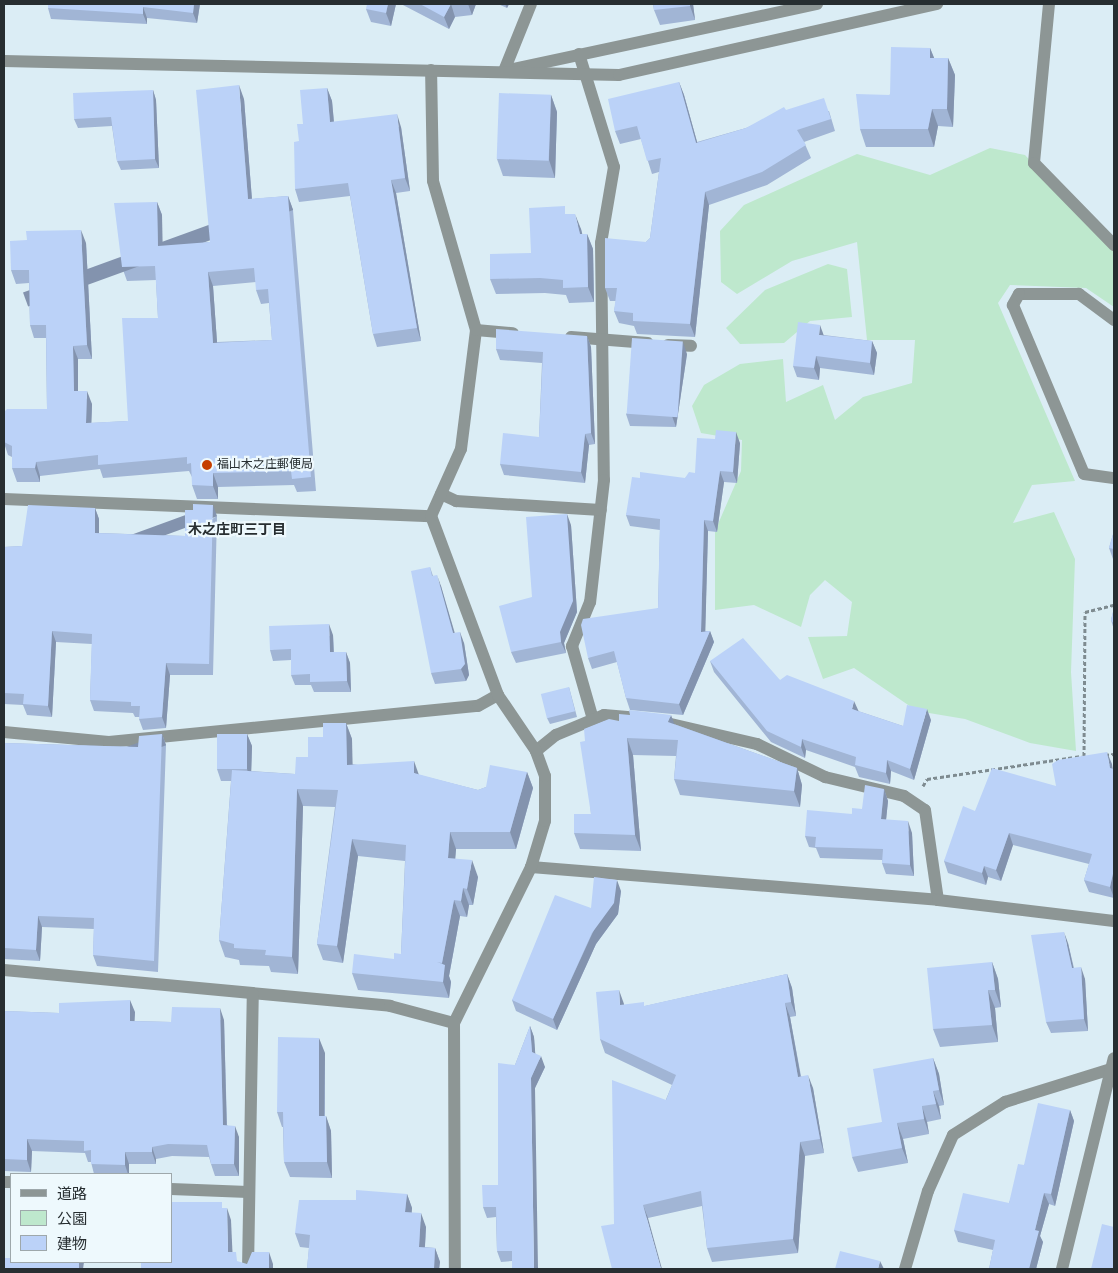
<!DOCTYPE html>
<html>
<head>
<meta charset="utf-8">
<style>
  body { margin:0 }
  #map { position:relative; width:1118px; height:1273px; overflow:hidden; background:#dbedf5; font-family:"DejaVu Sans","Noto Sans JP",sans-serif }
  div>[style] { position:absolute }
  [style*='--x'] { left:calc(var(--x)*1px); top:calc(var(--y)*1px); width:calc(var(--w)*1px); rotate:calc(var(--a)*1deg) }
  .green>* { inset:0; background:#bee8cd }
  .path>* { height:3px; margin-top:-1.5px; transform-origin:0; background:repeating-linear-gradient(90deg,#7e8b90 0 4px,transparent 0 6.5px) }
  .service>* { height:12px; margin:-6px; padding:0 6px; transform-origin:6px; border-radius:6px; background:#8d9695 }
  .minor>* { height:12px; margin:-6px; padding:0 6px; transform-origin:6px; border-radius:6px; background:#8d9695 }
  .tertiary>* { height:12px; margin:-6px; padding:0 6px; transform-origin:6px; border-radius:6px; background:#8d9695 }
  .wall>* { inset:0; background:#a1b5d5 }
  .shaded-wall>* { inset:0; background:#8393ae; transform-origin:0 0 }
  .building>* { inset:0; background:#bbd2f8; transform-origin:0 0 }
  .dots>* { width:14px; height:14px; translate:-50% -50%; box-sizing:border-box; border:2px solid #eef9fd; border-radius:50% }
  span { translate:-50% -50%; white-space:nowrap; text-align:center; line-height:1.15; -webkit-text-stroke:4.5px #eef9fd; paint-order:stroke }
  .poi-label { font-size:12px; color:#272e31 }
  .left { translate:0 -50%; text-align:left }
  .neighbourhood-label { font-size:14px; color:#272e31; font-weight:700 }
  .frame { position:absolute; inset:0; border:5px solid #272e31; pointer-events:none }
  .legend { position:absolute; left:10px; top:1173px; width:162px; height:90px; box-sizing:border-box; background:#eef9fd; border:1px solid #9ea8ab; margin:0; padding:6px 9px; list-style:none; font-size:15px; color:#272e31 }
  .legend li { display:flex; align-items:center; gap:10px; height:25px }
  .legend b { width:25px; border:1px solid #9ea8ab }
</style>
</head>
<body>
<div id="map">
  <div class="green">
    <div style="clip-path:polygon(990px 148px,1025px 155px,1114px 250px,1114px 307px,1086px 288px,1010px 285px,998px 303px,1075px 481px,1032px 485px,1013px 523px,1054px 512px,1075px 559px,1071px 672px,1076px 751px,1030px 743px,965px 719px,917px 711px,854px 668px,823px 679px,808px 637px,847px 636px,852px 602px,825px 580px,810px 595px,801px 627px,754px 605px,715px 610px,715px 531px,741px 471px,742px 440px,701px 433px,692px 406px,704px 385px,740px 364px,783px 359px,786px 402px,823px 385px,835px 420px,863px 397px,912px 383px,915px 340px,867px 340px,857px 242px,792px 261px,737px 294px,721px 282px,720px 231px,744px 205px,857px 154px,930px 175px)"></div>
    <div style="clip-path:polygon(828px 264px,847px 269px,852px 317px,810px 321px,784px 343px,740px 344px,726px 328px,765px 290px)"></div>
  </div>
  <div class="path">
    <div style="--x:1105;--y:755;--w:9;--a:-6"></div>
    <div style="--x:1084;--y:756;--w:144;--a:-89.6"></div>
    <div style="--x:1085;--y:612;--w:30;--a:-14"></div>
    <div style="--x:923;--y:786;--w:8;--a:-60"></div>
    <div style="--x:927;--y:779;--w:156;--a:-8.5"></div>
  </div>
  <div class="service">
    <div style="--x:1114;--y:320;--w:44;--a:-143.4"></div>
    <div style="--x:1079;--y:294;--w:60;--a:180"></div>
    <div style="--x:1019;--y:294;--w:13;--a:119"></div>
    <div style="--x:1013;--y:305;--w:183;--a:67.2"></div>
    <div style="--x:1084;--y:474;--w:30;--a:8"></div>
  </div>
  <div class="minor">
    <div style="--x:1049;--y:4;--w:160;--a:95.4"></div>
    <div style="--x:1034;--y:163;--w:115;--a:45.7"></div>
    <div style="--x:579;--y:54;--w:118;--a:72.8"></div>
    <div style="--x:614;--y:167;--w:77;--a:99.7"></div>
    <div style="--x:601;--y:243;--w:237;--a:89.3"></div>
    <div style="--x:604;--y:480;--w:123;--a:96.5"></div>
    <div style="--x:590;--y:602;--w:48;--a:112.2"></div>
    <div style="--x:572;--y:646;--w:76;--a:74"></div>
    <div style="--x:509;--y:70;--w:315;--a:-12.1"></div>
    <div style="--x:504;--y:71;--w:72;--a:-68.1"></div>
    <div style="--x:476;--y:330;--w:37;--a:5"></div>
    <div style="--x:571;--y:337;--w:77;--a:4.5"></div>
    <div style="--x:668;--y:345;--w:23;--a:2"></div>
    <div style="--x:441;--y:494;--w:17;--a:25"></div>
    <div style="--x:456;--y:501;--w:145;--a:3.6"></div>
    <div style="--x:4;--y:499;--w:427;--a:2.3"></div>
    <div style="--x:658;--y:721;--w:102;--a:13.1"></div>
    <div style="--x:757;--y:744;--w:76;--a:25.9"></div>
    <div style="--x:825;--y:777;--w:81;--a:13.5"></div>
    <div style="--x:904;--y:796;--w:25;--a:34"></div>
    <div style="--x:925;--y:810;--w:91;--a:81.8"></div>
    <div style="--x:4;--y:732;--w:105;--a:5.4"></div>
    <div style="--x:109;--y:742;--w:371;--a:-5.6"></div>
    <div style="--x:478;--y:706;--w:23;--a:-29"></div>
    <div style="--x:536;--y:751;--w:26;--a:-39"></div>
    <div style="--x:556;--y:735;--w:52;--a:-22.6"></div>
    <div style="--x:604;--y:715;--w:32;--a:5"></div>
    <div style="--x:531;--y:867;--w:408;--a:4.6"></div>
    <div style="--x:938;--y:900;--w:177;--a:6.8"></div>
    <div style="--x:4;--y:970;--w:388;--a:5.3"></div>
    <div style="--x:390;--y:1006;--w:66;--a:14.9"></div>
    <div style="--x:454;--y:1023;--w:174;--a:-63.7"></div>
    <div style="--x:531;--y:867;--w:48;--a:-73.1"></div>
    <div style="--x:545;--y:821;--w:45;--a:-90"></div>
    <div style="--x:545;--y:776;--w:27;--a:-110"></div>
    <div style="--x:536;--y:751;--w:68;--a:-124.2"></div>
    <div style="--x:498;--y:695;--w:191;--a:-110.5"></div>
    <div style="--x:431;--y:516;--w:73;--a:-65.9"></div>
    <div style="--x:461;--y:449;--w:120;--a:-82.8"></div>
    <div style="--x:476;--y:330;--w:155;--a:-106.1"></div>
    <div style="--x:433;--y:181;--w:111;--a:-91"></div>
    <div style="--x:454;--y:1023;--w:246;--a:89.8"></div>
    <div style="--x:4;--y:1182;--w:7;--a:0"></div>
    <div style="--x:171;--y:1189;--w:77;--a:2.2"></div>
    <div style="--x:248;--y:1269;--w:275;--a:-89"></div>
    <div style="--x:905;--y:1269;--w:81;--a:-73.6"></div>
    <div style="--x:928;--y:1191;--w:61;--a:-65.9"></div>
    <div style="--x:953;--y:1135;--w:62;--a:-32.4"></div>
    <div style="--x:1005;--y:1102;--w:111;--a:-17.3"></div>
    <div style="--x:1062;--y:1269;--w:217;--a:-76.2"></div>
  </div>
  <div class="tertiary">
    <div style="--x:4;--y:61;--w:615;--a:1.3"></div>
    <div style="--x:619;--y:75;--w:326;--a:-12.6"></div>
  </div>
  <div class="wall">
    <div style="clip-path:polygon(200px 4px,197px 23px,147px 18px,147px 24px,51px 19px,48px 8px)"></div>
    <div style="clip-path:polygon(251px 4px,275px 4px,251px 5px)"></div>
    <div style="clip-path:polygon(396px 4px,391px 26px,371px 22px,366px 9px)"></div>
    <div style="clip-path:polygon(401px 4px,476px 4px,472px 15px,455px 17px,449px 29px)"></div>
    <div style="clip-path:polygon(498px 4px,509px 4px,507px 8px)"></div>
    <div style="clip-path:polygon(653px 4px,693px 4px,695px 20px,660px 25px,654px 10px)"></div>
    <div style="clip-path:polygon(930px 48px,934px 58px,948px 58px,955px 75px,953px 127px,938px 126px,934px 147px,866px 147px,860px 129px)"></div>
    <div style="clip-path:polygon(679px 82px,684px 95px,697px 142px,746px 128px,786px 110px,829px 111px,835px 131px,804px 142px,811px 158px,767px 185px,709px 205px,695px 337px,637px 334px,634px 326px,619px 323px,614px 311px,616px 301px,610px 301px,605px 288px,646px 242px,650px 238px,659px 172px,652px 174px,641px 139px,620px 144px,615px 131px)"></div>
    <div style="clip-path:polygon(327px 88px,332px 101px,334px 122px,401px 127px,410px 191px,396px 193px,421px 341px,377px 347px,373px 334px,350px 196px,299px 202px,295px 189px,299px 141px,303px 124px)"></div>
    <div style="clip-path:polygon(153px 90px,156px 100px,159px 168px,121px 170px,117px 161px,112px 126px,78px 128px,74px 119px)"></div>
    <div style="clip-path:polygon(551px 95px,557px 112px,555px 178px,503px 176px,497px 159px)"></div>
    <div style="clip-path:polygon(evenodd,244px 99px,252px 199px,288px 196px,293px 210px,316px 491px,297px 492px,294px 485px,218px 487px,218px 499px,197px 499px,192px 485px,192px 477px,189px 471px,103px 478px,100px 469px,40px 476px,40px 482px,17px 482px,12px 468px,12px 457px,8px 455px,4px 443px,4px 412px,47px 409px,46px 338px,34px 338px,30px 325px,29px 283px,16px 284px,11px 270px,86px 243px,92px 359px,78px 359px,78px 391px,92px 404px,91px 423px,128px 421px,158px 318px,156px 280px,127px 281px,122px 267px,157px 202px,162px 215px,162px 246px,210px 242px,244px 99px,256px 282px,256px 290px,261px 304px,269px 303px,272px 340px,217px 342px,213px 286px,256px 282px)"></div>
    <div style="clip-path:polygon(567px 214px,581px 229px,582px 234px,587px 234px,593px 249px,594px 302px,569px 303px,566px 295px,545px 293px,496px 294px,490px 279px,531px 253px)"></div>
    <div style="clip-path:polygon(824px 335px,872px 341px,877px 353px,874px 375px,820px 368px,819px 380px,797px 377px,793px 366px)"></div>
    <div style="clip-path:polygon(587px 336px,591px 347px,595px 444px,589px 445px,585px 483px,504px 475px,500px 464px,539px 437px,542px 363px,500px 360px,496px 349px)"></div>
    <div style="clip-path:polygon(687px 354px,676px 427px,630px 426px,626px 414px)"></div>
    <div style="clip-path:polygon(740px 443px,737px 483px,724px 482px,717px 532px,708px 531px,705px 631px,710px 631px,714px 642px,683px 715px,630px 710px,626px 698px,617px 662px,592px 669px,588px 658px,658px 608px,660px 530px,630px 526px,626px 515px,640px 478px,685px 478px,695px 473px)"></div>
    <div style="clip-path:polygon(95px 508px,99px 519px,99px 533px,185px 536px,217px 516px,213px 675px,170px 675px,166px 728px,143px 730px,139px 719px,140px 717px,135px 717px,133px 713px,94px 711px,90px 700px,92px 644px,56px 642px,52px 717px,27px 715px,23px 705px,4px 704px,4px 547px,22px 546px)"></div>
    <div style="clip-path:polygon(571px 525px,577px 612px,564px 643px,566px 653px,516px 663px,511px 652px,532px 597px)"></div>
    <div style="clip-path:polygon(1114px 531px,1114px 559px,1113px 559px,1109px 548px)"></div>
    <div style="clip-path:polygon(430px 567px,433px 576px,441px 586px,454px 633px,464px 643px,469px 675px,466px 681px,435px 684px,431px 673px)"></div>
    <div style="clip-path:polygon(1114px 608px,1114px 630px,1111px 620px)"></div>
    <div style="clip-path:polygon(333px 635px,334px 652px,346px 652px,350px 663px,351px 692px,314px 692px,311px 685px,295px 685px,291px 675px,291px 660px,273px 661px,270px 650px)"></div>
    <div style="clip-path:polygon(710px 661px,780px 680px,858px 711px,903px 726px,931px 720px,914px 780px,891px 771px,890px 784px,859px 777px,855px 767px,806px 750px,805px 758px,771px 742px,714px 672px)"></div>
    <div style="clip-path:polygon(569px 687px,577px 717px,550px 724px,547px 718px)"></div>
    <div style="clip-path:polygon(619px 721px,674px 724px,797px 768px,802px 785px,800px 807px,680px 795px,674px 779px,676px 756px,633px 755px,641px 851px,580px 849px,574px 833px,591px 814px,585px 741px)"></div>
    <div style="clip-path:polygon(346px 723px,352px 739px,352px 764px,419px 775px,478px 790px,527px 772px,533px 788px,516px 849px,456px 849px,455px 859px,478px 877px,473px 905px,469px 905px,467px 917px,460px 916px,449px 976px,451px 982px,449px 998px,358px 990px,352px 973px,394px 959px,401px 954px,405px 861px,358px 856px,343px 963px,323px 960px,317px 944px,335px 807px,303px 806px,298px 974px,271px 972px,269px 966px,240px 965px,239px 960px,225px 957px,219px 940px,231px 781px,221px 781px,217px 769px,247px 734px,252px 746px,251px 771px,295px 774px,323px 737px)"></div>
    <div style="clip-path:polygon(162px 734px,166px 745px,158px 972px,97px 966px,93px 955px,94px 929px,42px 927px,40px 961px,4px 959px,4px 743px,138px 747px)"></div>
    <div style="clip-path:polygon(1112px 764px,1112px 769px,1114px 769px,1114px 898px,1089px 892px,1084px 880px,1089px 864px,1013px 845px,1001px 881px,988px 877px,986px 885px,948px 873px,944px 861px,975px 811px,1056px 786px)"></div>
    <div style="clip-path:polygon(884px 789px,888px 801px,886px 820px,912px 833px,914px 876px,886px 874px,882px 863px,882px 860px,820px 858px,816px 848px,809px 847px,805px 836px,862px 809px)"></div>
    <div style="clip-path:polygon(621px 891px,618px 914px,596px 944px,557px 1030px,516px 1011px,512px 1000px,591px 908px)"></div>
    <div style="clip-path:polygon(1068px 943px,1074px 968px,1085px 979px,1088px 1031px,1051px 1033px,1046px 1022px)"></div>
    <div style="clip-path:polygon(992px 962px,998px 979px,1001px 1007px,995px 1008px,998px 1042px,940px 1047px,933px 1029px)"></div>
    <div style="clip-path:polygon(787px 974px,792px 988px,796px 1016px,790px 1017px,801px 1076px,813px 1088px,824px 1153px,805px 1156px,798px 1253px,712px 1262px,707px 1248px,702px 1206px,648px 1218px,614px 1224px,672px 1085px,605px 1053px,600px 1039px,624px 1004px,624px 1005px,645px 1006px)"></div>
    <div style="clip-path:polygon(4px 1011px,59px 1013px,135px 1012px,134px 1021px,171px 1022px,224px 1020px,227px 1125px,239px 1137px,239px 1176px,215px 1176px,211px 1164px,209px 1157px,172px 1156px,156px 1159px,156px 1164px,129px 1164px,129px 1174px,94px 1174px,91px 1162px,88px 1162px,85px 1153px,32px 1151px,31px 1172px,4px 1171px)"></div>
    <div style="clip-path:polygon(530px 1026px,534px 1037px,535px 1054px,545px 1067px,535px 1088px,512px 1261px,501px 1262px,497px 1251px,496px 1217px,487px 1218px,483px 1207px,498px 1185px,515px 1065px)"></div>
    <div style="clip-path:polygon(325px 1053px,325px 1116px,326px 1116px,331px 1131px,332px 1178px,290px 1177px,284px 1162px,283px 1127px,282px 1127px,277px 1112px)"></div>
    <div style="clip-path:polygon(933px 1058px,939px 1074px,944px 1105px,939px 1106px,941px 1119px,927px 1122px,929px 1134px,903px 1139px,908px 1163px,858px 1172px,852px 1157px,882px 1122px)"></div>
    <div style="clip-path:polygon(1070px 1110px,1074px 1121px,1055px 1206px,1049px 1204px,1040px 1236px,1043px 1242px,1036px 1269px,989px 1269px,993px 1250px,958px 1242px,954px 1230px,1009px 1203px,1024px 1165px)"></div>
    <div style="clip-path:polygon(407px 1194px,412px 1208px,411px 1212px,426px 1227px,425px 1247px,435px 1248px,440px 1262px,439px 1269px,307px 1269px,309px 1248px,300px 1247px,295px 1233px,356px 1200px)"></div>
  </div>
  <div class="shaded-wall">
    <div style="clip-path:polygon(194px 4px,200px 4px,197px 23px,193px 13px)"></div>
    <div style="clip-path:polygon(388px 4px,396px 4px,391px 26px,386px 13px)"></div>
    <div style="clip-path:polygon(451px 4px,455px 17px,449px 29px,444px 17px)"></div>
    <div style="clip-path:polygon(468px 4px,476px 4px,472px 15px)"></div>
    <div style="clip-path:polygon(505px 4px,509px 4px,507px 8px)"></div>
    <div style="clip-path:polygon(690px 4px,693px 4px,695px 20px,690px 6px)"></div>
    <div style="clip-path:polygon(143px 7px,147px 18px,147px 24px,143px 14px)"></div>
    <div style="clip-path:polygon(930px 48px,937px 65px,930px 58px)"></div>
    <div style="clip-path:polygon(948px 58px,955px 75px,953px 127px,947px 109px)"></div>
    <div style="clip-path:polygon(679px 82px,684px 95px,701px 156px,696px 143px)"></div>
    <div style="clip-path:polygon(239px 85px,244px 99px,253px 213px,248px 199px)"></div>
    <div style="clip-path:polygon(327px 88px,332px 101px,335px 135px,330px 122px)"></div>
    <div style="clip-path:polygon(153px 90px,156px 100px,159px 168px,155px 159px)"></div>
    <div style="clip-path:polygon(551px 95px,557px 112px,555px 178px,549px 160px)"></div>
    <div style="clip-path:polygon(932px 109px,938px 126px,934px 147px,928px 129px)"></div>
    <div style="clip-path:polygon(397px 114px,401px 127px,410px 191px,405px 178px)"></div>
    <div style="clip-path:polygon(391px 180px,396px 193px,421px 341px,417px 328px)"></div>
    <div style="clip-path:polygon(705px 192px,709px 205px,695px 337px,690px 324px)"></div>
    <div style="left:288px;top:196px;width:15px;height:282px;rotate:70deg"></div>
    <div style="clip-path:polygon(157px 202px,162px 215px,163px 260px,158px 246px)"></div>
    <div style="clip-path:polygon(575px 214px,581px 229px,586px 249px,580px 234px)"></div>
    <div style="clip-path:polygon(81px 230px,86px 243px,92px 359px,87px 345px)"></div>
    <div style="clip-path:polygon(587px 234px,593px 249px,594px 302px,588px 287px)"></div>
    <div style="clip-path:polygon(208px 272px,213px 286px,218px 356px,213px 343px)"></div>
    <div style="clip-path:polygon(820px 325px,824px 336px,819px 335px)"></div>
    <div style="clip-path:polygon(587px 336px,591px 347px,595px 444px,591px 433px)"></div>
    <div style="clip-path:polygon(872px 341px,877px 353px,874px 375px,870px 363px)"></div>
    <div style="clip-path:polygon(683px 342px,687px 354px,676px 427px,672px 416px)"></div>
    <div style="clip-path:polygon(73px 346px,78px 359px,78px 404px,74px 391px)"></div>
    <div style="clip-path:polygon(816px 356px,820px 368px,819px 380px,814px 368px)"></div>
    <div style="clip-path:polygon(87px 391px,92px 404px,91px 436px,86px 423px)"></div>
    <div style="clip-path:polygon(736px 432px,740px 443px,737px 483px,733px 472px)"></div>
    <div style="clip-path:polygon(585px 434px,589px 445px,585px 483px,581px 472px)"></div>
    <div style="clip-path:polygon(36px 462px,40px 476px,40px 482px,35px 468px)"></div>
    <div style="clip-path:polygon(720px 471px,724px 482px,717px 532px,713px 521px)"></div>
    <div style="clip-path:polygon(213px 473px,218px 487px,218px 499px,213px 486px)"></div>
    <div style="left:213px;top:505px;width:12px;height:159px;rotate:70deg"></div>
    <div style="clip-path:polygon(95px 508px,99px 519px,99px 544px,95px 533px)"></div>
    <div style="clip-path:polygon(567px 514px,571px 525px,577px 612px,564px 643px,566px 653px,561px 642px,560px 632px)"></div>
    <div style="clip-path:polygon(704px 520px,708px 531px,705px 643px,701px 632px)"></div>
    <div style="clip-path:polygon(437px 575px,441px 586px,458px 644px,453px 633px)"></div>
    <div style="clip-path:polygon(329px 624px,333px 635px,334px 663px,330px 652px)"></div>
    <div style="clip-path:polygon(52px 631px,56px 642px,52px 717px,48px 706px)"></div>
    <div style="clip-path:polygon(710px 631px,714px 642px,683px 715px,679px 704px)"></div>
    <div style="clip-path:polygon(460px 632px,464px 643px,469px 675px,466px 681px,461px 669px)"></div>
    <div style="clip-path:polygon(346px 652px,350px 663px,351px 692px,347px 681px)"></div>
    <div style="clip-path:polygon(166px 663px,170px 675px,166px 728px,162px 717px)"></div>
    <div style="clip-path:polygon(854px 701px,859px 712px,852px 709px)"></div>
    <div style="clip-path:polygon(927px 709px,931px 720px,914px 780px,910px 769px)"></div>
    <div style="clip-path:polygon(671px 715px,677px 731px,668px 722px)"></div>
    <div style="clip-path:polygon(346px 723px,352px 739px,353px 781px,347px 765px)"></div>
    <div style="left:162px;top:734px;width:12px;height:227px;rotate:70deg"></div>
    <div style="clip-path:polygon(247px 734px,252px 746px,251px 781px,247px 769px)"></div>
    <div style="clip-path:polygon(627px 738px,633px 755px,641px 851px,635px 835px)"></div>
    <div style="clip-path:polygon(802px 739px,806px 750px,805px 758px,801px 747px)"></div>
    <div style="clip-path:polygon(1107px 752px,1112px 764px,1114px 779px,1110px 768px)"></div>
    <div style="clip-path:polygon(887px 760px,891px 771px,890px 784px,886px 773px)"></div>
    <div style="clip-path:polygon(414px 761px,420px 778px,414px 773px)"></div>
    <div style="clip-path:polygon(797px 768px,802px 785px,800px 807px,794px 791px)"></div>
    <div style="clip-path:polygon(527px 772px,533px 788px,516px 849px,510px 832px)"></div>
    <div style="clip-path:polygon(297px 789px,303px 806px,298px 974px,292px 957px)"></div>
    <div style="clip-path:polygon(884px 789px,888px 801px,885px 830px,881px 819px)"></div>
    <div style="clip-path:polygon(908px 821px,912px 833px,914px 876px,910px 865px)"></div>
    <div style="clip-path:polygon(450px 832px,456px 849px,454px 875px,448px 858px)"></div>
    <div style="clip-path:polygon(1009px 833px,1013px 845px,1001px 881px,996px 870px)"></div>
    <div style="clip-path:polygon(352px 839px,358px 856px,343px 963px,337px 946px)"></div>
    <div style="clip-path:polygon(472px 860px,478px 877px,473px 905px,467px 889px)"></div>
    <div style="clip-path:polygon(984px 866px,988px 877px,986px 885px,982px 873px)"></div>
    <div style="clip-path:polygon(1114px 869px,1114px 898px,1110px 887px)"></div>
    <div style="clip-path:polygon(617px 880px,621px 891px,618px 914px,596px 944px,557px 1030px,553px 1019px)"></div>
    <div style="clip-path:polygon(463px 888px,469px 905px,467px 917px,461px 901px)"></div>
    <div style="clip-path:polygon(454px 900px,460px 916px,449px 976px,451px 982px,449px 998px,443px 982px,444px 969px,442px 963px)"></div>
    <div style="clip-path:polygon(38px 916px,42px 927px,40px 961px,36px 950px)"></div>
    <div style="clip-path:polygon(1064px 932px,1068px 943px,1076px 980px,1072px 968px)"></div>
    <div style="clip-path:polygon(992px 962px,998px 979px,1001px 1007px,995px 990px)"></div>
    <div style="clip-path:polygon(1081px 967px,1085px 979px,1088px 1031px,1084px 1019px)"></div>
    <div style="clip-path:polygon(787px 974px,792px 988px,796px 1016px,791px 1002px)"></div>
    <div style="clip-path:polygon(619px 990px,624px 1004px,625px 1019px,620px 1005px)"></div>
    <div style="clip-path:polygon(988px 990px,995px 1008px,998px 1042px,992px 1025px)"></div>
    <div style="clip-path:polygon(130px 1000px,135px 1012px,134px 1033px,130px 1021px)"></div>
    <div style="clip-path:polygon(785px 1003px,790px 1017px,803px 1090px,798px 1077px)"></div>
    <div style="clip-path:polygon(220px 1008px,224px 1020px,227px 1137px,223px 1125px)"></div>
    <div style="clip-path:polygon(530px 1026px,534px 1037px,536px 1063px,532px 1052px)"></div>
    <div style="clip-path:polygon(319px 1038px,325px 1053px,324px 1131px,319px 1116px)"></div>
    <div style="clip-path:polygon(541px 1056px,545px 1067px,535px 1088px,538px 1269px,534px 1269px,531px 1078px)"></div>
    <div style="clip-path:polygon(933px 1058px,939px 1074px,944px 1105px,939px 1090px)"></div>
    <div style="clip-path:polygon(808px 1075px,813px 1088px,824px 1153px,820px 1139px)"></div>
    <div style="clip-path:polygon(933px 1091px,939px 1106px,941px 1119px,936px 1104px)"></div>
    <div style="clip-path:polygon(922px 1106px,927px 1122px,929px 1134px,924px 1119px)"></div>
    <div style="clip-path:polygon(1070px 1110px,1074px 1121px,1055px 1206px,1051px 1194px)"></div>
    <div style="clip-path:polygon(326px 1116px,331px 1131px,332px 1178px,327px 1162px)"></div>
    <div style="clip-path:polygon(897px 1123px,903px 1139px,908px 1163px,902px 1148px)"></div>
    <div style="clip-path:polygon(235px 1126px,239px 1137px,239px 1176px,234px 1164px)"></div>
    <div style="clip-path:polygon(27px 1139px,32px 1151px,31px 1172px,27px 1160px)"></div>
    <div style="clip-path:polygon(800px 1142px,805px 1156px,798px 1253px,793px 1239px)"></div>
    <div style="clip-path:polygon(152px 1147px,156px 1159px,156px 1164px,152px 1152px)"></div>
    <div style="clip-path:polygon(125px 1152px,129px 1164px,129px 1174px,128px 1174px,125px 1165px)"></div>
    <div style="clip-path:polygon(1044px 1193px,1049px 1204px,1040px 1236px,1043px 1242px,1036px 1269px,1029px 1269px,1035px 1230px)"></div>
    <div style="clip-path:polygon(407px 1194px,412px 1208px,411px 1226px,405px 1212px)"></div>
    <div style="clip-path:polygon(643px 1205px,648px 1218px,662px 1269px,661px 1269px)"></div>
    <div style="clip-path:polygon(227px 1208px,231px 1220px,233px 1264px,228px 1252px)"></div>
    <div style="clip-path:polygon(421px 1213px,426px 1227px,424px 1261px,419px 1247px)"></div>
    <div style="clip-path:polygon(435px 1248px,440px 1262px,439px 1269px,434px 1269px)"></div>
    <div style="clip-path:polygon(269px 1252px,273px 1264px,273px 1269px,269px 1269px)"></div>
    <div style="clip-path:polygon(880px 1261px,884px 1269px,878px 1269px)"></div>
    <div style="clip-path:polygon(79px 1262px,84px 1262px,83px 1269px,79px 1269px)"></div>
  </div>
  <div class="building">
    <div style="clip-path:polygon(48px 4px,194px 4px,193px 13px,143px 7px,143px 14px,48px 8px)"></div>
    <div style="clip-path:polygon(367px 4px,388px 4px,386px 13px,366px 9px)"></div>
    <div style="clip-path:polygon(420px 4px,452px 4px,451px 4px,444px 17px)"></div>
    <div style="clip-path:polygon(653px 4px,690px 4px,690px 6px,654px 10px)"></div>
    <div style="clip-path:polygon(891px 47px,930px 48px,930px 58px,948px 58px,947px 109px,932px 109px,928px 129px,860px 129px,856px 94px,890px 95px)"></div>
    <div style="clip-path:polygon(679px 82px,696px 143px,746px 128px,784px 107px,786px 110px,824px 98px,831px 119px,797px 130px,806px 145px,762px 172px,705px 192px,690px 324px,633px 321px,633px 313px,614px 311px,617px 288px,605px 288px,605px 238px,646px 242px,650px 238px,661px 158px,647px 161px,637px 126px,615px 131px,608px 99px)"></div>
    <div style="clip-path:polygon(evenodd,239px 85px,248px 199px,288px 196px,311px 477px,292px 479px,291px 471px,213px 473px,213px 486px,192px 485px,191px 463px,187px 464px,187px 457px,98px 465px,98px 455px,36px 462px,35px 468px,12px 468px,12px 446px,4px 442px,4px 412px,7px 409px,47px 409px,46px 325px,30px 325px,29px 270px,11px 270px,10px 241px,27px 240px,26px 231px,81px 230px,87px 345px,73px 346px,74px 391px,87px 391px,86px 423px,128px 421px,122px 318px,158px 318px,155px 266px,122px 267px,114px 203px,157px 202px,158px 246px,210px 242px,196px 90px,239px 85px,254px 268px,256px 290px,268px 289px,272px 340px,213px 343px,208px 272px,254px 268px)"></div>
    <div style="clip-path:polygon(327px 88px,330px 122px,397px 114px,405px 178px,391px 180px,417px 328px,373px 334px,348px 183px,295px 189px,294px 142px,299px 141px,297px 124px,303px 124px,300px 90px)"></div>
    <div style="clip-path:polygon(153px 90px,155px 159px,117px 161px,111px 117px,74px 119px,73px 93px)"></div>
    <div style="left:499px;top:93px;width:52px;height:66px;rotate:2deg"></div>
    <div style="clip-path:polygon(565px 206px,565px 214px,575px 214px,580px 234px,587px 234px,588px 287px,563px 288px,563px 280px,540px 278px,490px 279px,490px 254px,531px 253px,529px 208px)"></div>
    <div style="clip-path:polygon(798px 322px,820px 325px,819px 335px,872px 341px,870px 363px,816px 356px,814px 368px,793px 366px)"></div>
    <div style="clip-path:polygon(496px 329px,587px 336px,591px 433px,585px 434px,581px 472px,500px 464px,503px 433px,539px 437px,543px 352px,496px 349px)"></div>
    <div style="left:632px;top:338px;width:51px;height:76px;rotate:4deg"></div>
    <div style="clip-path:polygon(716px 430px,736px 432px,733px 472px,720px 471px,713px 521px,704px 520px,701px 632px,710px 631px,679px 704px,626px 698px,614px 651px,588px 658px,581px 625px,583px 619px,658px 608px,660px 519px,626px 515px,632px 477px,640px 478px,640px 472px,685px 478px,689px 472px,695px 473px,697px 438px,715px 439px)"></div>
    <div style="clip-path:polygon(193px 504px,213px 505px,209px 664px,166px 663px,162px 717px,139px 719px,140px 706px,131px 706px,131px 702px,90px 700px,92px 634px,52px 631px,48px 706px,23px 704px,24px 694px,4px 693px,4px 547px,22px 546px,28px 505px,95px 508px,95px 533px,185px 536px,185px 510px,193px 510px)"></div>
    <div style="clip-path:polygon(567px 514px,573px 601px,560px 632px,561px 642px,511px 652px,499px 606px,532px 597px,526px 517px)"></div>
    <div style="clip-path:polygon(1114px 531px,1114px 549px,1109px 548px)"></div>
    <div style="clip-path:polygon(430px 567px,432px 576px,437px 575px,453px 633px,460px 632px,465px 664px,461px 669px,431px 673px,411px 571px)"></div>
    <div style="clip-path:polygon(1114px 608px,1114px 624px,1111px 620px)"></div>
    <div style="clip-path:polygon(329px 624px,330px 652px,346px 652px,347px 681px,310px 682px,310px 674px,291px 675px,291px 649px,270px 650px,269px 626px)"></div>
    <div style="clip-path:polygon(743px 638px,780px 680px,787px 675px,854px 701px,852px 709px,903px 726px,907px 705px,927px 709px,910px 769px,887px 760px,886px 773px,855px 765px,856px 757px,802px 739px,801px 747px,767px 731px,710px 661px)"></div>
    <div style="left:569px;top:687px;width:25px;height:29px;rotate:76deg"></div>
    <div style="clip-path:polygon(629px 710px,671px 715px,668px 722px,797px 768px,794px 791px,674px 779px,678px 740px,627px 738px,635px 835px,574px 833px,574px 814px,591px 814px,580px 742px,585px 741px,584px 729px,609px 719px,619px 721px,619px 714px,630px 715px)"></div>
    <div style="clip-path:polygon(323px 723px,346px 723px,347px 765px,414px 761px,414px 773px,478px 790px,486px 787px,490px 765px,527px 772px,510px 832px,450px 832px,448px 858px,472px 860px,467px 889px,463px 888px,461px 901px,454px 900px,442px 963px,437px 962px,445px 965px,443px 982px,352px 973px,354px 954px,394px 959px,394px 953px,401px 954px,406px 845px,352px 839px,337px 946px,317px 944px,338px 790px,297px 789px,292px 957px,265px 955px,266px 950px,234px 948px,234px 944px,219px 940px,232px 770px,295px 774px,296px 757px,308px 757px,308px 737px,323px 737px)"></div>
    <div style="clip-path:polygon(162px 734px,154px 961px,93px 955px,94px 918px,38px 916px,36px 950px,4px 948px,4px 743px,138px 747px,139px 736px)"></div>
    <div style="left:217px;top:734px;width:30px;height:35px"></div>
    <div style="clip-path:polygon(1107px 752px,1110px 768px,1114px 769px,1114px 869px,1110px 887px,1084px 880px,1092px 854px,1009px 833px,996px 870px,984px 866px,982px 873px,944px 861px,963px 806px,975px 811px,992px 768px,1056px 786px,1052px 764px,1058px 760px)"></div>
    <div style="clip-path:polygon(865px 785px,884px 789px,881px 819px,908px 821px,910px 865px,882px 863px,883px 849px,815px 847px,816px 837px,805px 836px,807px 810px,852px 814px,852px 808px,862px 809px)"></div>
    <div style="clip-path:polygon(594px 877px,617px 880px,614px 903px,592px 933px,553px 1019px,512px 1000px,555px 895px,591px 908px)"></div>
    <div style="clip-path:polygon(1064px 932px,1072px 968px,1081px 967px,1084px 1019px,1046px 1022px,1031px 935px)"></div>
    <div style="clip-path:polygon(992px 962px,995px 990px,988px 990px,992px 1025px,933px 1029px,927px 968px)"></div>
    <div style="clip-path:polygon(787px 974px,791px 1002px,785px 1003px,798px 1077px,808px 1075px,820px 1139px,800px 1142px,793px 1239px,707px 1248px,701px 1191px,643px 1205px,661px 1269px,612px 1269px,601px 1226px,614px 1224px,612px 1080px,666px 1100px,676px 1075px,600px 1039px,596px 992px,619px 990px,620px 1005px,644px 1002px,644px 1006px)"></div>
    <div style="clip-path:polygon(130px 1000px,130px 1021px,171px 1022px,172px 1007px,220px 1008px,223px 1125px,235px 1126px,234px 1164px,211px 1164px,207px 1145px,168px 1144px,152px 1147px,152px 1152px,125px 1152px,125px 1165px,91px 1164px,91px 1150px,84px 1151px,84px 1141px,27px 1139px,27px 1160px,4px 1159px,4px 1011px,59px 1013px,59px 1003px)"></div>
    <div style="clip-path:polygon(530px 1026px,532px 1052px,541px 1056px,531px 1078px,534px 1269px,512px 1269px,512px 1251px,497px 1251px,496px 1207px,483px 1207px,482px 1185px,498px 1185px,498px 1063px,515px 1065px)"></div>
    <div style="clip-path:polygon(278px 1037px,319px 1038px,319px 1116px,326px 1116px,327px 1162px,284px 1162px,283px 1112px,277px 1112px)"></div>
    <div style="clip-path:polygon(933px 1058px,939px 1090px,933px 1091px,936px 1104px,922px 1106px,924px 1119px,897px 1123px,902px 1148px,852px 1157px,847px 1128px,882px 1122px,873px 1069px)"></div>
    <div style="clip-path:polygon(1038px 1103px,1070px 1110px,1051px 1194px,1044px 1193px,1035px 1230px,1039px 1231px,1029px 1269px,989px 1269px,995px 1240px,954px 1230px,963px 1193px,1009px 1203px,1018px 1164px,1024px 1165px)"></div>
    <div style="clip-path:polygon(356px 1190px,407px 1194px,405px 1212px,421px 1213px,419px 1247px,435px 1248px,434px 1269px,307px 1269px,310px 1235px,295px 1233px,299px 1200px,356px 1200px)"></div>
    <div style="clip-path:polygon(171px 1202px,222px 1202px,222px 1208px,227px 1208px,228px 1252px,236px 1252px,237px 1261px,247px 1264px,252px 1252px,269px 1252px,269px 1269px,141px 1269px,141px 1262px,171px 1262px)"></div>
    <div style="clip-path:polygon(1102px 1224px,1114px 1227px,1114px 1269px,1091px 1269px)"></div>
    <div style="clip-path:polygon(840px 1251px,880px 1261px,878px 1269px,835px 1269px)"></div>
    <div style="clip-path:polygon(4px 1258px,11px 1258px,11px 1262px,79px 1262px,79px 1269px,4px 1269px)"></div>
  </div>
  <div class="dots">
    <div style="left:207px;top:465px;background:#c53e00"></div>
  </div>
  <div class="poi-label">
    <span class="left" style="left:217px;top:465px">福山木之庄郵便局</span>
  </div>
  <div class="neighbourhood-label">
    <span style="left:237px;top:529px">木之庄町三丁目</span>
  </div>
  <div class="frame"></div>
  <ul class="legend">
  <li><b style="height:6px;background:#8d9695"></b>道路</li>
  <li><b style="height:14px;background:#bee8cd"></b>公園</li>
  <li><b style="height:14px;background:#bbd2f8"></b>建物</li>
  </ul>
</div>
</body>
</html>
